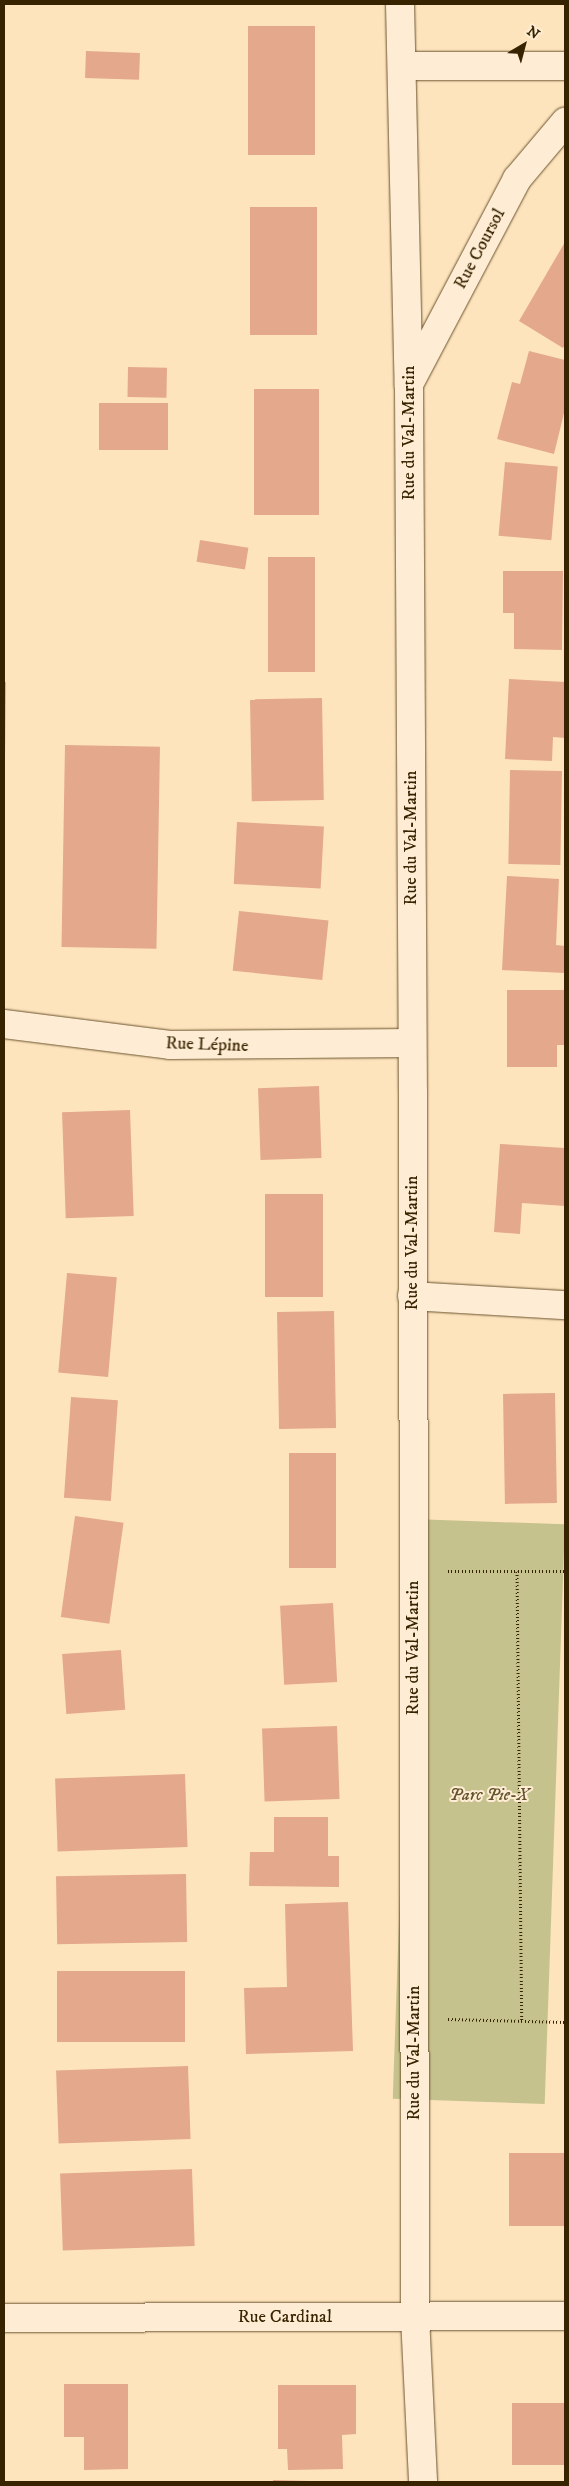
<!DOCTYPE html>
<html>
<head>
<meta charset="utf-8">
<style>
  body { margin:0 }
  #map { position:relative; width:569px; height:2486px; overflow:hidden; background:#fee4bd; font-family:"IM FELL DW Pica",serif }
  div>[style] { position:absolute }
  [style*='--x'] { left:calc(var(--x)*1px); top:calc(var(--y)*1px); width:calc(var(--w)*1px); rotate:calc(var(--a)*1deg) }
  .green>* { inset:0; background:#c6c28d; transform-origin:0 0 }
  .building>* { inset:0; background:#e4a88c; transform-origin:0 0 }
  .path>* { height:3px; margin-top:-1.5px; transform-origin:0; background:repeating-linear-gradient(90deg,#382300 0 1px,transparent 0 3.5px) }
  .roads { filter:drop-shadow(0 0 1px #6a532f) drop-shadow(0 0 1px #6a532f) }
  .minor>* { height:28px; margin:-14px; padding:0 14px; transform-origin:14px; border-radius:14px; background:#feedd4 }
  span { translate:-50% -50%; white-space:nowrap; text-align:center; line-height:1.15; -webkit-text-stroke:4px #feedd4; paint-order:stroke }
  .street-label { font-size:18px; color:#382300 }
  .park-label { font-size:18px; color:#63532a; font-style:italic }
  .frame { position:absolute; inset:0; border:5px solid #382300; pointer-events:none }
  .north { position:absolute; left:499px; top:20px; width:50px; height:50px; -webkit-text-stroke:4px #feedd4; paint-order:stroke; rotate:37deg; font-size:14px; font-weight:700; line-height:20px; text-align:center; color:#382300 }
  .north::after { content:''; display:block; margin:auto; width:18px; height:22px; background:#382300; clip-path:polygon(50% 0,100% 100%,50% 72%,0 100%) }
</style>
</head>
<body>
<div id="map">
  <div class="green">
    <div style="left:413px;top:1519px;width:152px;height:580px;rotate:2deg"></div>
  </div>
  <div class="building">
    <div style="left:248px;top:26px;width:67px;height:129px"></div>
    <div style="left:86px;top:51px;width:54px;height:27px;rotate:2deg"></div>
    <div style="left:317px;top:207px;width:128px;height:67px;rotate:90deg"></div>
    <div style="clip-path:polygon(565px 242px,565px 345px,563px 348px,519px 321px)"></div>
    <div style="clip-path:polygon(529px 351px,565px 360px,565px 409px,554px 454px,497px 439px,512px 382px,520px 384px)"></div>
    <div style="left:128px;top:367px;width:39px;height:30px;rotate:1deg"></div>
    <div style="left:254px;top:389px;width:65px;height:126px"></div>
    <div style="left:168px;top:403px;width:47px;height:69px;rotate:90deg"></div>
    <div style="left:505px;top:462px;width:53px;height:74px;rotate:5deg"></div>
    <div style="left:200px;top:540px;width:49px;height:22px;rotate:9deg"></div>
    <div style="left:268px;top:557px;width:47px;height:115px"></div>
    <div style="clip-path:polygon(503px 571px,563px 571px,562px 650px,514px 649px,514px 613px,503px 613px)"></div>
    <div style="clip-path:polygon(509px 679px,565px 682px,565px 738px,553px 737px,552px 761px,505px 759px)"></div>
    <div style="clip-path:polygon(4px 682px,6px 682px,5px 759px,4px 759px)"></div>
    <div style="left:322px;top:698px;width:102px;height:72px;rotate:89deg"></div>
    <div style="left:65px;top:745px;width:95px;height:202px;rotate:1deg"></div>
    <div style="left:510px;top:770px;width:52px;height:94px;rotate:1deg"></div>
    <div style="left:237px;top:822px;width:87px;height:62px;rotate:3deg"></div>
    <div style="clip-path:polygon(507px 876px,559px 879px,556px 945px,565px 946px,565px 973px,502px 970px)"></div>
    <div style="left:239px;top:911px;width:90px;height:60px;rotate:6deg"></div>
    <div style="clip-path:polygon(507px 990px,565px 990px,565px 1045px,557px 1045px,557px 1067px,507px 1067px)"></div>
    <div style="left:319px;top:1086px;width:72px;height:61px;rotate:88deg"></div>
    <div style="left:130px;top:1110px;width:106px;height:68px;rotate:88deg"></div>
    <div style="clip-path:polygon(500px 1144px,565px 1148px,565px 1206px,522px 1203px,520px 1234px,494px 1232px)"></div>
    <div style="left:265px;top:1194px;width:58px;height:103px"></div>
    <div style="left:67px;top:1273px;width:50px;height:100px;rotate:5deg"></div>
    <div style="left:334px;top:1311px;width:117px;height:57px;rotate:89deg"></div>
    <div style="left:555px;top:1393px;width:110px;height:52px;rotate:89deg"></div>
    <div style="left:71px;top:1397px;width:47px;height:101px;rotate:4deg"></div>
    <div style="left:289px;top:1453px;width:47px;height:115px"></div>
    <div style="left:75px;top:1516px;width:49px;height:102px;rotate:8deg"></div>
    <div style="left:333px;top:1603px;width:79px;height:53px;rotate:87deg"></div>
    <div style="left:121px;top:1650px;width:60px;height:59px;rotate:86deg"></div>
    <div style="left:337px;top:1726px;width:73px;height:75px;rotate:88deg"></div>
    <div style="left:185px;top:1774px;width:73px;height:130px;rotate:88deg"></div>
    <div style="clip-path:polygon(274px 1817px,328px 1817px,328px 1856px,339px 1856px,339px 1887px,249px 1886px,250px 1852px,274px 1852px)"></div>
    <div style="left:186px;top:1874px;width:68px;height:130px;rotate:89deg"></div>
    <div style="clip-path:polygon(348px 1902px,353px 2051px,246px 2054px,244px 1988px,287px 1987px,285px 1904px)"></div>
    <div style="left:57px;top:1971px;width:128px;height:71px"></div>
    <div style="left:188px;top:2066px;width:73px;height:132px;rotate:88deg"></div>
    <div style="left:509px;top:2153px;width:56px;height:73px"></div>
    <div style="left:192px;top:2169px;width:77px;height:132px;rotate:88deg"></div>
    <div style="clip-path:polygon(64px 2384px,128px 2384px,128px 2469px,84px 2470px,84px 2437px,64px 2437px)"></div>
    <div style="clip-path:polygon(278px 2385px,356px 2385px,356px 2434px,342px 2435px,343px 2469px,288px 2470px,287px 2449px,278px 2449px)"></div>
    <div style="left:565px;top:2403px;width:62px;height:53px;rotate:90deg"></div>
    <div style="clip-path:polygon(273px 2480px,310px 2481px,310px 2482px,273px 2482px)"></div>
  </div>
  <div class="path">
    <div style="--x:448;--y:1571;--w:117;--a:0"></div>
    <div style="--x:517;--y:1571;--w:450;--a:89.4"></div>
    <div style="--x:448;--y:2019;--w:117;--a:1.5"></div>
  </div>
  <div class="roads">
    <div class="minor">
      <div style="--x:400;--y:4;--w:382;--a:88.7"></div>
      <div style="--x:409;--y:386;--w:706;--a:89.68"></div>
      <div style="--x:413;--y:1092;--w:1225;--a:89.91"></div>
      <div style="--x:415;--y:2317;--w:165;--a:87.2"></div>
      <div style="--x:402;--y:66;--w:163;--a:0"></div>
      <div style="--x:409;--y:384;--w:232;--a:-62.2"></div>
      <div style="--x:517;--y:179;--w:75;--a:-49.9"></div>
      <div style="--x:4;--y:1024;--w:167;--a:7.2"></div>
      <div style="--x:170;--y:1045;--w:242;--a:-0.5"></div>
      <div style="--x:412;--y:1296;--w:153;--a:3.4"></div>
      <div style="--x:4;--y:2318;--w:561;--a:-0.2"></div>
    </div>
  </div>
  <div class="street-label">
    <span style="left:480px;top:249px;rotate:-62deg">Rue Coursol</span>
    <span style="left:409px;top:433px;rotate:-90deg">Rue du Val-Martin</span>
    <span style="left:411px;top:838px;rotate:-90deg">Rue du Val-Martin</span>
    <span style="left:207px;top:1045px;rotate:2deg">Rue Lépine</span>
    <span style="left:412px;top:1243px;rotate:-90deg">Rue du Val-Martin</span>
    <span style="left:413px;top:1648px;rotate:-90deg">Rue du Val-Martin</span>
    <span style="left:414px;top:2053px;rotate:-90deg">Rue du Val-Martin</span>
    <span style="left:285px;top:2317px">Rue Cardinal</span>
  </div>
  <div class="park-label">
    <span style="left:489px;top:1795px">Parc Pie-X</span>
  </div>
  <div class="frame"></div>
  <div class="north">N</div>
</div>
</body>
</html>
